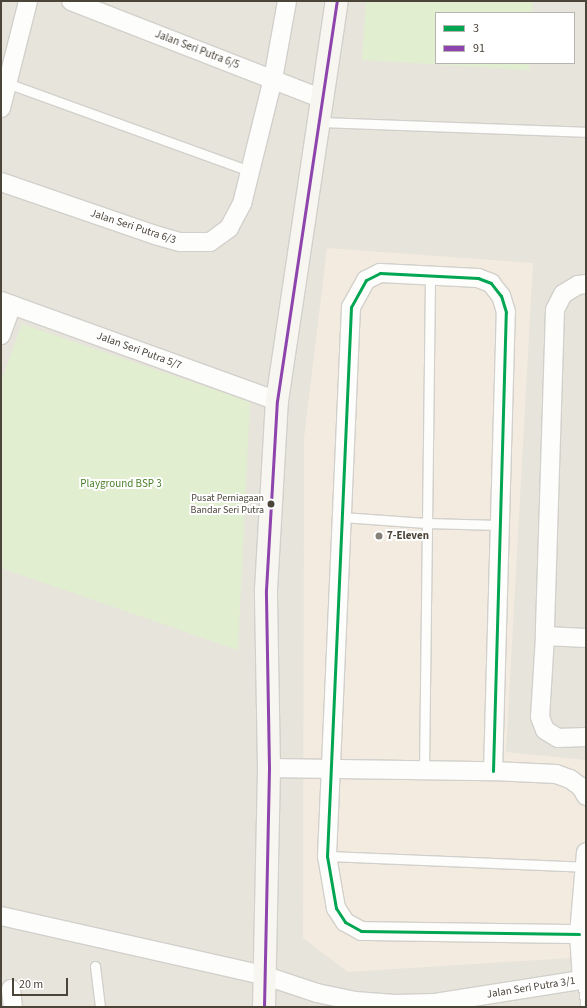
<!DOCTYPE html>
<style>
body{margin:0}
#map{position:relative;width:587px;height:1008px;overflow:hidden;background:#f4f2ee;font-family:"Source Sans 3",sans-serif}
div>[style]{position:absolute}
.residential>*{inset:0;background:#e7e4dc}
.commercial>*{inset:0;background:#f3ebdf}
.green>*{inset:0;background:#e1eecf}
.roads{filter:drop-shadow(1px 0 #d2d0cb) drop-shadow(-1px 0 #d2d0cb) drop-shadow(0 1px #d2d0cb) drop-shadow(0 -1px #d2d0cb)}
.lane>*{height:9px;margin:-4.5px;padding:0 4.5px;transform-origin:4.5px;border-radius:4.5px;background:#fdfdfc}
.street>*{height:18px;margin:-9px;padding:0 9px;transform-origin:9px;border-radius:9px;background:#fdfdfc}
.secondary>*{height:22px;margin:-11px;padding:0 11px;transform-origin:11px;border-radius:11px;background:#f7f6f1}
.bus-1>*{height:3px;margin:-1.5px;padding:0 1.5px;transform-origin:1.5px;border-radius:1.5px;background:#00a651}
.bus-2>*{height:3px;margin:-1.5px;padding:0 1.5px;transform-origin:1.5px;border-radius:1.5px;background:#8e44ad}
.dots>*{width:11px;height:11px;translate:-50% -50%;box-sizing:border-box;border:2px solid #fff;border-radius:50%}
span{translate:-50% -50%;white-space:nowrap;text-align:center;line-height:1.15;-webkit-text-stroke:4px #fff;paint-order:stroke}
.bus-label{font-size:10px;color:#4b4439}
.right{translate:-100% -50%;text-align:right}
.street-label{font-size:11px;color:#4b4439}
.park-label{font-size:11px;color:#4a7f2a}
.poi-label{font-size:11px;color:#4b4439;font-weight:700}
.left{translate:0 -50%;text-align:left}
.frame{position:absolute;inset:0;border:2px solid #4b4439;pointer-events:none}
.legend{position:absolute;left:435px;top:12px;width:140px;height:52px;box-sizing:border-box;background:#fff;border:1px solid #b7b4b0;margin:0;padding:5px 7px;list-style:none;font-size:12px;color:#4b4439}
.legend li{display:flex;align-items:center;gap:8px;height:20px}
.legend b{width:20px;border:1px solid #b7b4b0}
.scale{position:absolute;left:12px;top:978px;width:56px;height:18px;box-sizing:border-box;border:2px solid #4b4439;border-top:0;padding-left:5px;font-size:12px;line-height:14px;white-space:nowrap;color:#4b4439;-webkit-text-stroke:3px #fff;paint-order:stroke}
</style>
<div id="map">
<div class="residential">
<div style="clip-path:polygon(evenodd,1px 1px,586px 1px,586px 1007px,1px 1007px,1px 1px,436px 13px,574px 13px,574px 63px,436px 63px,436px 13px)"></div>
</div>
<div class="commercial">
<div style="clip-path:polygon(327px 248px,533px 263px,506px 752px,586px 760px,586px 957px,348px 972px,303px 938px,304px 438px)"></div>
</div>
<div class="green">
<div style="clip-path:polygon(366px 1px,533px 1px,532px 13px,436px 13px,436px 63px,529px 63px,529px 70px,362px 60px)"></div>
<div style="clip-path:polygon(22px 324px,250px 402px,238px 650px,1px 568px,1px 381px)"></div>
</div>
<div class="roads">
<div class="lane">
<div style="left:4px;top:82px;width:262px;rotate:19.9deg"></div>
<div style="left:318px;top:122px;width:268px;rotate:2.1deg"></div>
<div style="left:342px;top:517px;width:84px;rotate:4.1deg"></div>
<div style="left:426px;top:523px;width:73px;rotate:1.6deg"></div>
<div style="left:424px;top:770px;width:496px;rotate:-89.3deg"></div>
<div style="left:327px;top:856px;width:258px;rotate:2.4deg"></div>
<div style="left:95px;top:966px;width:41px;rotate:83deg"></div>
<div style="left:582px;top:980px;width:27px;rotate:82deg"></div>
</div>
<div class="street">
<div style="left:71px;top:1px;width:269px;rotate:21.3deg"></div>
<div style="left:1px;top:108px;width:110px;rotate:-75.8deg"></div>
<div style="left:1px;top:182px;width:163px;rotate:19deg"></div>
<div style="left:155px;top:235px;width:26px;rotate:16deg"></div>
<div style="left:180px;top:242px;width:30px"></div>
<div style="left:210px;top:242px;width:24px;rotate:-36deg"></div>
<div style="left:229px;top:228px;width:27px;rotate:-62deg"></div>
<div style="left:242px;top:204px;width:129px;rotate:-76.1deg"></div>
<div style="left:273px;top:79px;width:79px;rotate:-79.8deg"></div>
<div style="left:586px;top:284px;width:8px;rotate:173deg"></div>
<div style="left:578px;top:285px;width:17px;rotate:149deg"></div>
<div style="left:563px;top:294px;width:18px;rotate:117deg"></div>
<div style="left:555px;top:310px;width:326px;rotate:91.8deg"></div>
<div style="left:545px;top:636px;width:81px;rotate:93.5deg"></div>
<div style="left:540px;top:717px;width:14px;rotate:69deg"></div>
<div style="left:545px;top:730px;width:15px;rotate:32deg"></div>
<div style="left:558px;top:738px;width:28px;rotate:-2deg"></div>
<div style="left:1px;top:301px;width:294px;rotate:19.9deg"></div>
<div style="left:1px;top:335px;width:32px;rotate:-70deg"></div>
<div style="left:545px;top:636px;width:41px;rotate:2.8deg"></div>
<div style="left:269px;top:768px;width:224px;rotate:0.8deg"></div>
<div style="left:493px;top:771px;width:63px;rotate:2.7deg"></div>
<div style="left:556px;top:774px;width:15px;rotate:20deg"></div>
<div style="left:570px;top:779px;width:14px;rotate:36deg"></div>
<div style="left:581px;top:787px;width:10px;rotate:61deg"></div>
<div style="left:493px;top:771px;width:459px;rotate:-88.4deg"></div>
<div style="left:506px;top:312px;width:17px;rotate:-107deg"></div>
<div style="left:501px;top:296px;width:16px;rotate:-128deg"></div>
<div style="left:491px;top:283px;width:14px;rotate:-159deg"></div>
<div style="left:478px;top:278px;width:98px;rotate:-177.1deg"></div>
<div style="left:380px;top:273px;width:16px;rotate:153deg"></div>
<div style="left:366px;top:280px;width:31px;rotate:119deg"></div>
<div style="left:351px;top:307px;width:550px;rotate:92.5deg"></div>
<div style="left:327px;top:856px;width:53px;rotate:80.2deg"></div>
<div style="left:336px;top:908px;width:17px;rotate:57deg"></div>
<div style="left:345px;top:922px;width:18px;rotate:29deg"></div>
<div style="left:361px;top:931px;width:218px;rotate:0.8deg"></div>
<div style="left:1px;top:916px;width:269px;rotate:12.7deg"></div>
<div style="left:263px;top:975px;width:57px;rotate:18.4deg"></div>
<div style="left:317px;top:993px;width:39px;rotate:12deg"></div>
<div style="left:355px;top:1001px;width:40px;rotate:4.3deg"></div>
<div style="left:395px;top:1004px;width:40px;rotate:-1.4deg"></div>
<div style="left:435px;top:1003px;width:153px;rotate:-9deg"></div>
<div style="left:582px;top:980px;width:46px;rotate:-93.7deg"></div>
<div style="left:579px;top:934px;width:82px;rotate:-85.1deg"></div>
<div style="left:11px;top:989px;width:18px;rotate:84deg"></div>
</div>
<div class="secondary">
<div style="left:264px;top:1007px;width:239px;rotate:-88.8deg"></div>
<div style="left:269px;top:768px;width:178px;rotate:-91deg"></div>
<div style="left:266px;top:590px;width:189px;rotate:-86.7deg"></div>
<div style="left:277px;top:401px;width:404px;rotate:-81.5deg"></div>
</div>
</div>
<div class="bus-1">
<div style="left:493px;top:771px;width:459px;rotate:-88.4deg"></div>
<div style="left:506px;top:312px;width:17px;rotate:-107deg"></div>
<div style="left:501px;top:296px;width:16px;rotate:-128deg"></div>
<div style="left:491px;top:283px;width:14px;rotate:-159deg"></div>
<div style="left:478px;top:278px;width:98px;rotate:-177.1deg"></div>
<div style="left:380px;top:273px;width:16px;rotate:153deg"></div>
<div style="left:366px;top:280px;width:31px;rotate:119deg"></div>
<div style="left:351px;top:307px;width:550px;rotate:92.5deg"></div>
<div style="left:327px;top:856px;width:53px;rotate:80.2deg"></div>
<div style="left:336px;top:908px;width:17px;rotate:57deg"></div>
<div style="left:345px;top:922px;width:18px;rotate:29deg"></div>
<div style="left:361px;top:931px;width:218px;rotate:0.8deg"></div>
</div>
<div class="bus-2">
<div style="left:264px;top:1007px;width:239px;rotate:-88.8deg"></div>
<div style="left:269px;top:768px;width:178px;rotate:-91deg"></div>
<div style="left:266px;top:590px;width:189px;rotate:-86.7deg"></div>
<div style="left:277px;top:401px;width:404px;rotate:-81.5deg"></div>
</div>
<div class="dots">
<div style="left:271px;top:504px;background:#4b4439"></div>
<div style="left:379px;top:536px;background:#868178"></div>
</div>
<div class="bus-label">
<span class="right" style="left:264px;top:504px">Pusat Perniagaan<br>Bandar Seri Putra</span>
</div>
<div class="street-label">
<span style="left:197px;top:50px;rotate:21deg">Jalan Seri Putra 6/5</span>
<span style="left:133px;top:227px;rotate:18deg">Jalan Seri Putra 6/3</span>
<span style="left:139px;top:351px;rotate:20deg">Jalan Seri Putra 5/7</span>
<span style="left:531px;top:988px;rotate:-9deg">Jalan Seri Putra 3/1</span>
</div>
<div class="park-label">
<span style="left:121px;top:484px">Playground BSP 3</span>
</div>
<div class="poi-label">
<span class="left" style="left:387px;top:536px">7-Eleven</span>
</div>
<div class="frame"></div>
<ul class="legend">
<li><b style="height:5px;background:#00a651"></b>3</li>
<li><b style="height:5px;background:#8e44ad"></b>91</li>
</ul>
<div class="scale">20 m</div>
</div>
